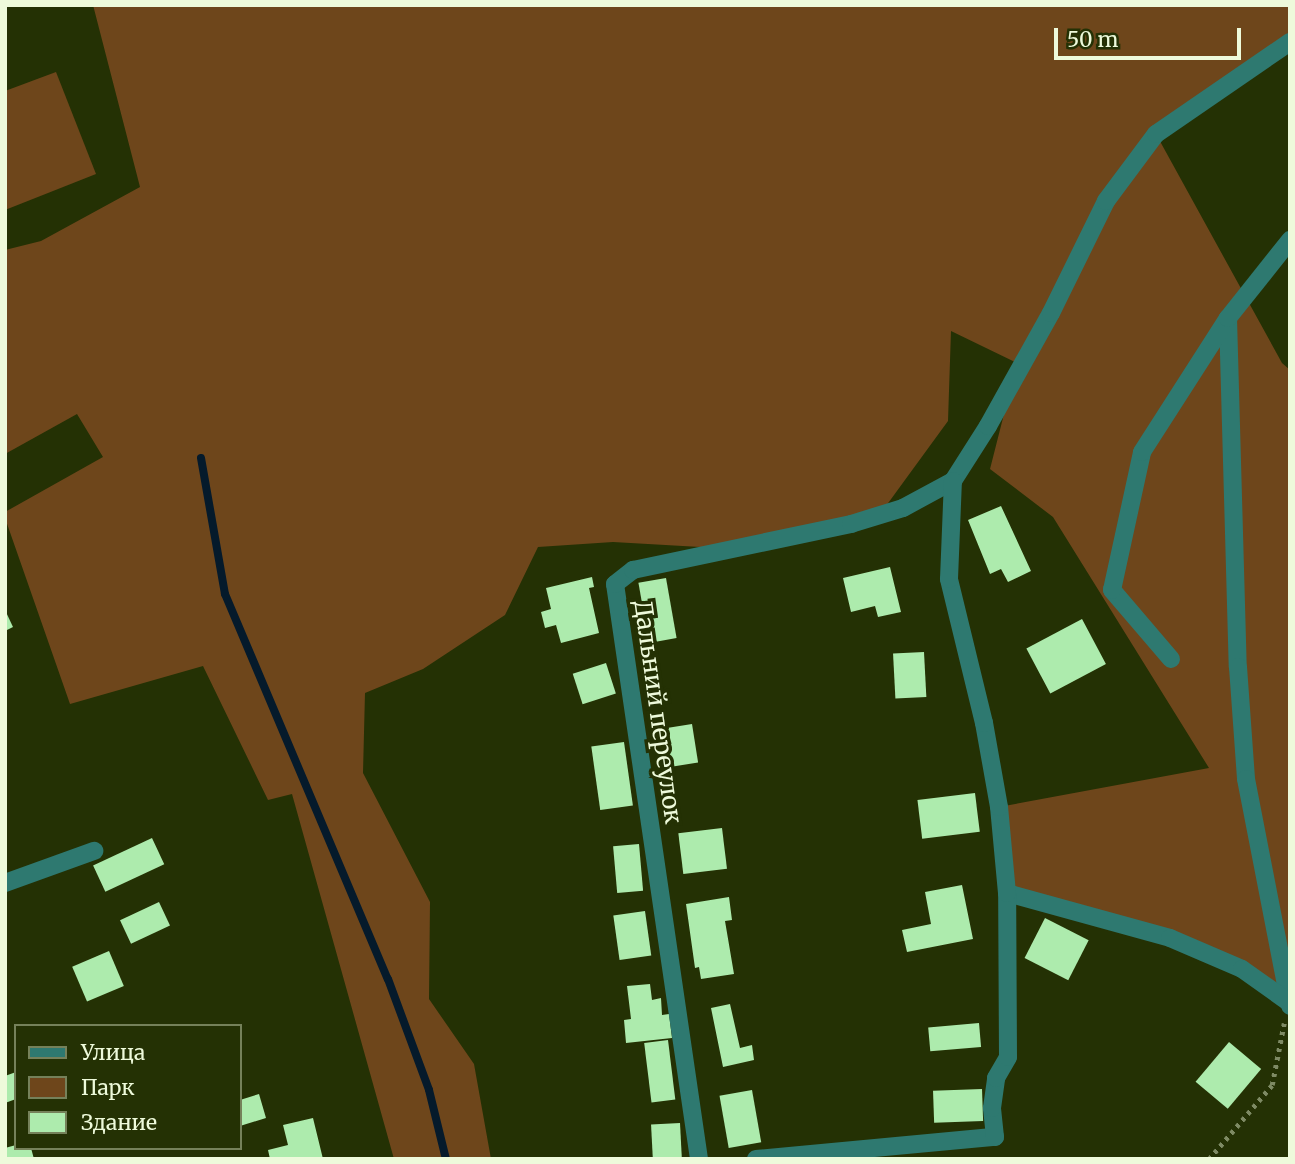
<!DOCTYPE html>
<meta charset="utf-8">
<style>
body{margin:0}
#map{position:relative;width:1295px;height:1164px;overflow:hidden;background:#243104;font-family:Merriweather,serif}
div>[style]{position:absolute}
.green>*{inset:0;background:#6e461b}
.stream>*{height:8px;margin:-4px;padding:0 4px;transform-origin:4px;border-radius:4px;background:#051a2b}
.building>*{inset:0;background:#adebad;transform-origin:0 0}
.path>*{height:4.5px;margin-top:-2.25px;transform-origin:0;background:repeating-linear-gradient(90deg,#7e8a64 0 3.5px,transparent 0 8.5px)}
.minor>*{height:18px;margin:-9px;padding:0 9px;transform-origin:9px;border-radius:9px;background:#2e7970}
span{translate:-50% -50%;white-space:nowrap;text-align:center;line-height:1.15;-webkit-text-stroke:7px #243104;paint-order:stroke}
.street-label{font-size:24px;color:#eefadb}
.frame{position:absolute;inset:0;border:7px solid #eefadb;pointer-events:none}
.legend{position:absolute;left:14px;top:1024px;width:228px;height:126px;box-sizing:border-box;background:#243104;border:2px solid #75815a;margin:0;padding:9px 12px;list-style:none;font-size:21px;color:#eefadb}
.legend li{display:flex;align-items:center;gap:14px;height:35px}
.legend b{width:35px;border:2px solid #75815a}
.scale{position:absolute;left:1054px;top:28px;width:187px;height:32px;box-sizing:border-box;border:4px solid #eefadb;border-top:0;padding-left:9px;font-size:21px;line-height:24px;white-space:nowrap;color:#eefadb;-webkit-text-stroke:5px #243104;paint-order:stroke}
</style>
<div id="map">
<div class="green">
<div style="clip-path:polygon(93px 5px,1290px 5px,1290px 42px,1156px 134px,1282px 363px,1290px 370px,1290px 1006px,1242px 969px,1007px 893px,999px 807px,1209px 768px,1053px 517px,990px 469px,1017px 363px,951px 331px,948px 421px,886px 506px,735px 549px,613px 542px,538px 547px,505px 615px,423px 669px,365px 693px,363px 773px,430px 902px,429px 999px,474px 1064px,491px 1159px,394px 1159px,292px 794px,268px 800px,203px 666px,70px 704px,5px 518px,5px 512px,103px 457px,77px 414px,5px 454px,5px 250px,41px 241px,140px 187px)"></div>
<div style="clip-path:polygon(56px 72px,96px 174px,5px 210px,5px 91px)"></div>
</div>
<div class="stream">
<div style="left:201px;top:458px;width:138px;rotate:80deg"></div>
<div style="left:225px;top:594px;width:418px;rotate:67.1deg"></div>
<div style="left:388px;top:979px;width:118px;rotate:69.7deg"></div>
<div style="left:429px;top:1090px;width:71px;rotate:76.2deg"></div>
</div>
<div class="building">
<div style="clip-path:polygon(1001px 506px,1031px 571px,1008px 582px,1001px 569px,990px 574px,968px 520px)"></div>
<div style="clip-path:polygon(890px 567px,901px 612px,878px 617px,875px 606px,851px 612px,843px 578px)"></div>
<div style="clip-path:polygon(592px 577px,594px 587px,589px 588px,599px 633px,561px 643px,556px 625px,545px 628px,541px 612px,551px 609px,546px 588px)"></div>
<div style="left:666px;top:578px;width:61px;height:28px;rotate:80deg"></div>
<div style="clip-path:polygon(5px 610px,13px 627px,5px 631px)"></div>
<div style="left:1082px;top:619px;width:51px;height:63px;rotate:62deg"></div>
<div style="left:924px;top:652px;width:45px;height:31px;rotate:87deg"></div>
<div style="left:606px;top:663px;width:32px;height:35px;rotate:72deg"></div>
<div style="left:692px;top:724px;width:39px;height:27px;rotate:81deg"></div>
<div style="left:624px;top:742px;width:64px;height:33px;rotate:82deg"></div>
<div style="left:975px;top:793px;width:39px;height:58px;rotate:83deg"></div>
<div style="left:722px;top:828px;width:41px;height:44px;rotate:83deg"></div>
<div style="left:152px;top:838px;width:29px;height:65px;rotate:65deg"></div>
<div style="left:639px;top:844px;width:47px;height:26px;rotate:85deg"></div>
<div style="clip-path:polygon(962px 885px,973px 939px,907px 952px,902px 930px,931px 924px,925px 892px)"></div>
<div style="clip-path:polygon(729px 897px,732px 920px,725px 921px,734px 974px,701px 979px,699px 967px,695px 968px,686px 904px)"></div>
<div style="left:159px;top:902px;width:26px;height:43px;rotate:65deg"></div>
<div style="left:645px;top:911px;width:45px;height:32px;rotate:82deg"></div>
<div style="left:1045px;top:918px;width:49px;height:45px;rotate:27deg"></div>
<div style="left:109px;top:951px;width:38px;height:40px;rotate:67deg"></div>
<div style="clip-path:polygon(650px 984px,652px 1000px,661px 998px,662px 1015px,669px 1014px,672px 1038px,626px 1043px,624px 1020px,631px 1019px,627px 986px)"></div>
<div style="clip-path:polygon(730px 1004px,740px 1048px,752px 1045px,754px 1060px,723px 1067px,711px 1008px)"></div>
<div style="left:979px;top:1023px;width:24px;height:51px;rotate:85deg"></div>
<div style="left:668px;top:1040px;width:60px;height:24px;rotate:83deg"></div>
<div style="left:1229px;top:1042px;width:42px;height:52px;rotate:40deg"></div>
<div style="clip-path:polygon(16px 1072px,16px 1099px,5px 1103px,5px 1076px)"></div>
<div style="left:982px;top:1089px;width:32px;height:49px;rotate:88deg"></div>
<div style="left:752px;top:1090px;width:53px;height:33px;rotate:80deg"></div>
<div style="clip-path:polygon(259px 1094px,266px 1118px,240px 1126px,240px 1100px)"></div>
<div style="clip-path:polygon(313px 1118px,323px 1159px,270px 1159px,268px 1150px,288px 1145px,283px 1125px)"></div>
<div style="left:680px;top:1123px;width:36px;height:29px;rotate:87deg"></div>
<div style="clip-path:polygon(16px 1145px,16px 1148px,31px 1148px,34px 1159px,5px 1159px,5px 1148px)"></div>
</div>
<div class="path">
<div style="left:1209px;top:1159px;width:97px;rotate:-49.6deg"></div>
<div style="left:1272px;top:1085px;width:63px;rotate:-79deg"></div>
</div>
<div class="minor">
<div style="left:1228px;top:318px;width:349px;rotate:88.4deg"></div>
<div style="left:1238px;top:667px;width:112px;rotate:85.9deg"></div>
<div style="left:1246px;top:779px;width:231px;rotate:79deg"></div>
<div style="left:1171px;top:659px;width:91px;rotate:-130.5deg"></div>
<div style="left:1112px;top:590px;width:141px;rotate:-77.7deg"></div>
<div style="left:1142px;top:452px;width:159px;rotate:-57.3deg"></div>
<div style="left:1228px;top:318px;width:100px;rotate:-51.5deg"></div>
<div style="left:5px;top:883px;width:95px;rotate:-19.8deg"></div>
<div style="left:1007px;top:893px;width:169px;rotate:15.4deg"></div>
<div style="left:1170px;top:938px;width:78px;rotate:23.3deg"></div>
<div style="left:1242px;top:969px;width:55px;rotate:35.4deg"></div>
<div style="left:699px;top:1159px;width:581px;rotate:-98.31deg"></div>
<div style="left:615px;top:584px;width:23px;rotate:-38deg"></div>
<div style="left:633px;top:570px;width:223px;rotate:-11.9deg"></div>
<div style="left:851px;top:524px;width:54px;rotate:-17.1deg"></div>
<div style="left:903px;top:508px;width:57px;rotate:-28.4deg"></div>
<div style="left:953px;top:481px;width:65px;rotate:-57.5deg"></div>
<div style="left:988px;top:426px;width:129px;rotate:-60.9deg"></div>
<div style="left:1051px;top:313px;width:125px;rotate:-63.8deg"></div>
<div style="left:1106px;top:201px;width:84px;rotate:-53.3deg"></div>
<div style="left:1156px;top:134px;width:163px;rotate:-34.5deg"></div>
<div style="left:756px;top:1159px;width:240px;rotate:-5.3deg"></div>
<div style="left:995px;top:1137px;width:29px;rotate:-96deg"></div>
<div style="left:992px;top:1108px;width:30px;rotate:-82deg"></div>
<div style="left:996px;top:1078px;width:24px;rotate:-60deg"></div>
<div style="left:1008px;top:1057px;width:164px;rotate:-90.3deg"></div>
<div style="left:1007px;top:893px;width:86px;rotate:-95.3deg"></div>
<div style="left:999px;top:807px;width:85px;rotate:-100.1deg"></div>
<div style="left:984px;top:723px;width:148px;rotate:-103.7deg"></div>
<div style="left:949px;top:579px;width:98px;rotate:-87.7deg"></div>
</div>
<div class="street-label">
<span style="left:658px;top:712px;rotate:82deg">Дальний переулок</span>
</div>
<div class="frame"></div>
<ul class="legend">
<li><b style="height:9px;background:#2e7970"></b>Улица</li>
<li><b style="height:19px;background:#6e461b"></b>Парк</li>
<li><b style="height:19px;background:#adebad"></b>Здание</li>
</ul>
<div class="scale">50 m</div>
</div>
